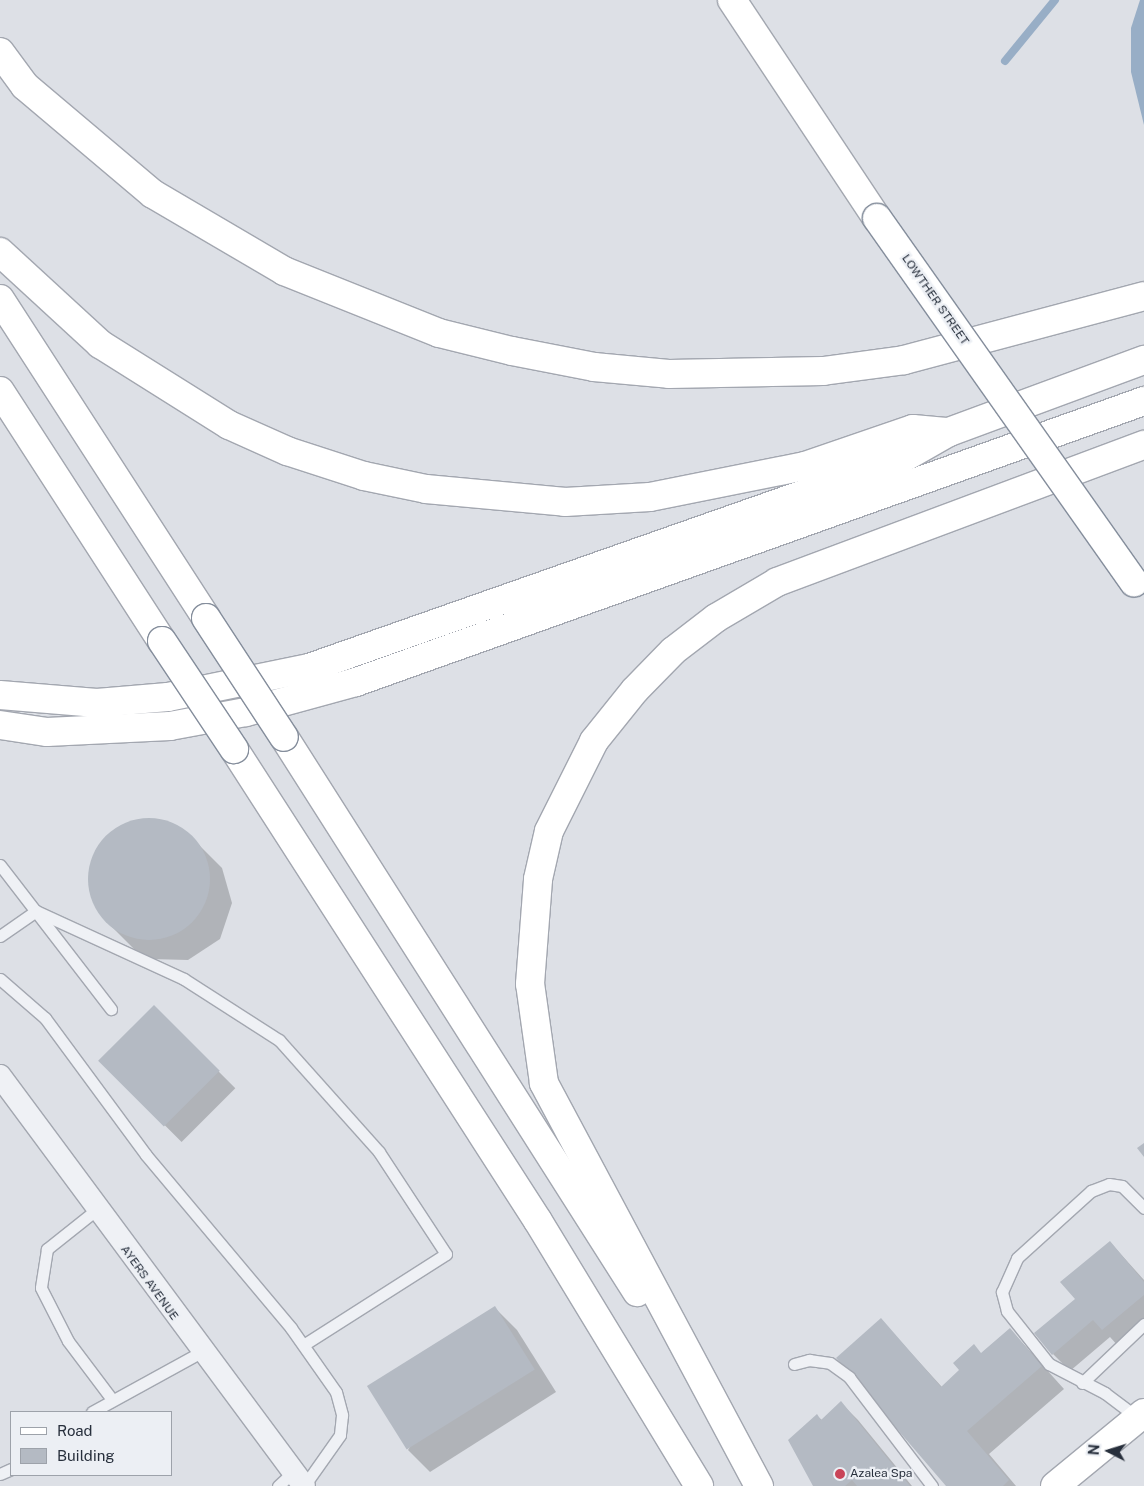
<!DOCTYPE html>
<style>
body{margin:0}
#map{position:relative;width:1144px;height:1486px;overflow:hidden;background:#dde0e6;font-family:"Public Sans",sans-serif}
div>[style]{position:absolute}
.water>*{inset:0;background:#98aec6}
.shadow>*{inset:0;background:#0003;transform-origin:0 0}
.stream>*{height:8px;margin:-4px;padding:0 4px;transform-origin:4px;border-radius:4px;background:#98aec6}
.building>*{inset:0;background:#b4bac3;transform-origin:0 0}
.round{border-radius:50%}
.roads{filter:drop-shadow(1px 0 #a3a7b0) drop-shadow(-1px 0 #a3a7b0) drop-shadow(0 1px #a3a7b0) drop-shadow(0 -1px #a3a7b0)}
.lane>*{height:11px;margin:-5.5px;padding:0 5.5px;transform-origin:5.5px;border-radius:5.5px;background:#eff1f5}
.street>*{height:22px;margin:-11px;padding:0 11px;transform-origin:11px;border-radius:11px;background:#eff1f5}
.secondary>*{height:28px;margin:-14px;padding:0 14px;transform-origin:14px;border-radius:14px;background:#fff}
.highway>*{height:28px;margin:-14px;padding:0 14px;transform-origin:14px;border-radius:14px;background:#fff}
.bridges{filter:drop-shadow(1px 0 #858e9c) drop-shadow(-1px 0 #858e9c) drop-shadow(0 1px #858e9c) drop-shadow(0 -1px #858e9c)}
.secondary-bridge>*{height:28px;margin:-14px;padding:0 14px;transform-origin:14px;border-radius:14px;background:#fff}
.highway-bridge>*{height:28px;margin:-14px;padding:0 14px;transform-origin:14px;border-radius:14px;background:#fff}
.dots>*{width:14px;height:14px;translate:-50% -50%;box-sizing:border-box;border:2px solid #eceff4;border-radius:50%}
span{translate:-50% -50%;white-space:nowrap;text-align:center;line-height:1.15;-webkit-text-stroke:4.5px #eceff4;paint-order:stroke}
.street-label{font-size:12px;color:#272f3c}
.poi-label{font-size:12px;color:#272f3c}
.left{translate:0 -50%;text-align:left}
.legend{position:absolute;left:10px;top:1411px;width:162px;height:65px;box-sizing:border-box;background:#eceff4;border:1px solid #9da2aa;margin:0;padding:6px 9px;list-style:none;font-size:15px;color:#272f3c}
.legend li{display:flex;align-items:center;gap:10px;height:25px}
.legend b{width:25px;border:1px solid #9da2aa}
.north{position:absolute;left:1084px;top:1426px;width:50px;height:50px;-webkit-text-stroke:4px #eceff4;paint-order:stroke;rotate:275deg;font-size:14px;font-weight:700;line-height:20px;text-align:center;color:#272f3c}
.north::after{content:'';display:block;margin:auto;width:18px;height:22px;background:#272f3c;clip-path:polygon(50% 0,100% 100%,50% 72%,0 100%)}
</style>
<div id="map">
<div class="water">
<div style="clip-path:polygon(1140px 0,1144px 0,1144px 125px,1131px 72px,1131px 28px)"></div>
</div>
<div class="shadow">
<div style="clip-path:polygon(133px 821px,170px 823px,186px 832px,222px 868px,232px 903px,220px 939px,188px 960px,150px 959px,134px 949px,111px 926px,91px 894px,89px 875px,102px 841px)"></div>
<div style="left:154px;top:1007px;width:115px;height:76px;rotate:45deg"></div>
<div style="clip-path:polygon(1110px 1242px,1144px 1280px,1144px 1326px,1119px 1347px,1110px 1337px,1070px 1371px,1053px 1354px,1076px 1299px)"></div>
<div style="clip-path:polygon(495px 1308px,517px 1330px,556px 1392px,430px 1472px,408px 1450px)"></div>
<div style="clip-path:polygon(881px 1320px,942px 1387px,1010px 1329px,1064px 1389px,989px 1454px,1016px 1486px,948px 1486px)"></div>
<div style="clip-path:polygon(841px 1403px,858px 1420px,912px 1486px,814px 1486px,817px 1416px,822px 1420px)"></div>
</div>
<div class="stream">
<div style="left:1005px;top:61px;width:79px;rotate:-50.7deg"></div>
</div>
<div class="building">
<div class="round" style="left:88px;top:818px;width:122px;height:122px"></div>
<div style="left:154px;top:1005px;width:93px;height:79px;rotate:45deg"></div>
<div style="clip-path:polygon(1144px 1143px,1144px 1157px,1137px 1148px)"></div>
<div style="clip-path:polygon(1110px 1241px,1144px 1282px,1144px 1295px,1102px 1330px,1093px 1320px,1052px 1355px,1034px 1333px,1075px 1299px,1060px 1282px)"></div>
<div style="left:495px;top:1306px;width:75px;height:151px;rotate:58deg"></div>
<div style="clip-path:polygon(881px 1318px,941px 1387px,959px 1370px,953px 1363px,974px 1344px,981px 1353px,1010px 1328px,1042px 1366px,967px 1431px,1009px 1480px,1003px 1486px,946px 1486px,836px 1358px)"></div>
<div style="clip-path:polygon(841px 1401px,910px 1486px,857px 1486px,852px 1480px,845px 1486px,813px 1486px,788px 1440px,817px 1414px,821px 1420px)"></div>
</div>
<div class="roads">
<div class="lane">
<div style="left:0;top:865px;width:182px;rotate:52.4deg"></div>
<div style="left:0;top:936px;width:44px;rotate:-34.8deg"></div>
<div style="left:36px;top:911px;width:163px;rotate:24.7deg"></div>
<div style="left:184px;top:979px;width:113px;rotate:32.7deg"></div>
<div style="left:279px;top:1040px;width:150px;rotate:48.2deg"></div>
<div style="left:379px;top:1152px;width:122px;rotate:56.7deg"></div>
<div style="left:446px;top:1254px;width:169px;rotate:147.5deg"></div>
<div style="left:0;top:979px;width:60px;rotate:40.9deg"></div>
<div style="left:45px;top:1018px;width:170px;rotate:53.6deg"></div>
<div style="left:146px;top:1155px;width:226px;rotate:50deg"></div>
<div style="left:291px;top:1328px;width:78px;rotate:54.9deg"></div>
<div style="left:336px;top:1392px;width:24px;rotate:75deg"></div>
<div style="left:342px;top:1415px;width:20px;rotate:96deg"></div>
<div style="left:340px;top:1435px;width:62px;rotate:125.2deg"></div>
<div style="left:96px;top:1210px;width:63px;rotate:141.5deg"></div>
<div style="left:47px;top:1249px;width:39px;rotate:99deg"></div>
<div style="left:41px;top:1288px;width:59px;rotate:63deg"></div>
<div style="left:68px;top:1341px;width:71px;rotate:53deg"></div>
<div style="left:794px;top:1364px;width:16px;rotate:-15deg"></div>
<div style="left:809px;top:1360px;width:21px;rotate:8deg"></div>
<div style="left:830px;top:1363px;width:24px;rotate:36deg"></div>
<div style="left:849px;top:1377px;width:137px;rotate:52.7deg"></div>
<div style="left:1082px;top:1383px;width:86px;rotate:-43.6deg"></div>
<div style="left:92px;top:1412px;width:124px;rotate:-28.8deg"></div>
<div style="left:1138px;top:1418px;width:41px;rotate:-142.9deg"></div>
<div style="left:1105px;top:1393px;width:63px;rotate:-152.6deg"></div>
<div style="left:1049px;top:1364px;width:68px;rotate:-128.4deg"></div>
<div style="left:1007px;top:1311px;width:20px;rotate:-105deg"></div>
<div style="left:1002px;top:1292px;width:37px;rotate:-66deg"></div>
<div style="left:1017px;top:1258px;width:100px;rotate:-42.2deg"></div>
<div style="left:1091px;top:1191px;width:19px;rotate:-21deg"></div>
<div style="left:1109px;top:1184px;width:13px;rotate:9deg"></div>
<div style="left:1122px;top:1186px;width:31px;rotate:45deg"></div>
<div style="left:0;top:1474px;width:12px;rotate:-24deg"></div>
<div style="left:278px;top:1486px;width:21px;rotate:-43deg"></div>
</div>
<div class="street">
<div style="left:0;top:1076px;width:510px;rotate:53.44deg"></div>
</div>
<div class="secondary">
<div style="left:732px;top:0;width:262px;rotate:56.4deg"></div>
<div style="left:1055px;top:1486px;width:115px;rotate:-39.4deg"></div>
</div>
<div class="highway">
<div style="left:0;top:52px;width:42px;rotate:53.7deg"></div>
<div style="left:25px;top:86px;width:167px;rotate:40.2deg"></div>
<div style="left:153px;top:194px;width:152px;rotate:30.4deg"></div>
<div style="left:284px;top:271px;width:167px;rotate:21.8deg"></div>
<div style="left:439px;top:333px;width:75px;rotate:13.9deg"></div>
<div style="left:512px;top:351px;width:84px;rotate:11deg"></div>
<div style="left:594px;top:367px;width:75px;rotate:5.3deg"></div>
<div style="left:669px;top:374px;width:154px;rotate:-1.1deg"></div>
<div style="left:823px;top:371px;width:82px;rotate:-7.7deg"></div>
<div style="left:904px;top:360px;width:248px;rotate:-14.9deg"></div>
<div style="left:0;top:252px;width:136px;rotate:42.6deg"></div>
<div style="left:100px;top:344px;width:152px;rotate:32.1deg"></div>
<div style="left:229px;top:425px;width:64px;rotate:24.1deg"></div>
<div style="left:287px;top:451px;width:81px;rotate:18deg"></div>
<div style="left:364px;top:476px;width:63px;rotate:11.8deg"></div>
<div style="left:426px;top:489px;width:140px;rotate:5.3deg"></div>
<div style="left:565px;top:502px;width:85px;rotate:-3.4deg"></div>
<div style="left:650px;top:497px;width:158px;rotate:-11.3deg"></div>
<div style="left:805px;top:466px;width:114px;rotate:-18.9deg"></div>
<div style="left:913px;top:429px;width:36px;rotate:5deg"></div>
<div style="left:0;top:299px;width:380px;rotate:57.1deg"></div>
<div style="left:0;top:391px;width:298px;rotate:57.1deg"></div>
<div style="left:0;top:695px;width:97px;rotate:4.7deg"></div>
<div style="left:97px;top:703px;width:71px;rotate:-4.8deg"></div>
<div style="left:168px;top:697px;width:144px;rotate:-11.6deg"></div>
<div style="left:309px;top:668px;width:624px;rotate:-19.36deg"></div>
<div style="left:898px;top:461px;width:59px;rotate:-29.6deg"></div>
<div style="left:949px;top:432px;width:208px;rotate:-20.3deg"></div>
<div style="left:0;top:725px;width:48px;rotate:8.5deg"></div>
<div style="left:47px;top:732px;width:123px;rotate:-2.8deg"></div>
<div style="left:170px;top:726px;width:77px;rotate:-10.4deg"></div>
<div style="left:246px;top:712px;width:114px;rotate:-15.3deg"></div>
<div style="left:356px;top:682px;width:837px;rotate:-19.63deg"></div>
<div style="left:284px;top:737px;width:658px;rotate:57.54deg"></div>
<div style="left:234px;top:749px;width:561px;rotate:57.22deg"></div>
<div style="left:538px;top:1221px;width:310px;rotate:58.7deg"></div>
<div style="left:759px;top:1486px;width:457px;rotate:-118.1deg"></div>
<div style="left:544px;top:1083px;width:100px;rotate:-98deg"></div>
<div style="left:530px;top:984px;width:105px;rotate:-85.6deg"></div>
<div style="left:538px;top:879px;width:49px;rotate:-77.1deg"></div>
<div style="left:549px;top:831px;width:101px;rotate:-63.4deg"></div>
<div style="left:594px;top:741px;width:65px;rotate:-51.2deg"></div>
<div style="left:635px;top:690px;width:54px;rotate:-45.7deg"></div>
<div style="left:673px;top:651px;width:54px;rotate:-37.5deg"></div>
<div style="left:716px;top:618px;width:71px;rotate:-30.5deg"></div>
<div style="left:777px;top:582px;width:392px;rotate:-20.5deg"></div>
</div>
</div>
<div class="bridges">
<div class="secondary-bridge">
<div style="left:877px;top:218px;width:446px;rotate:54.8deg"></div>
</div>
<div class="highway-bridge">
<div style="left:206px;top:618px;width:142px;rotate:56.8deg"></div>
<div style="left:162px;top:641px;width:130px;rotate:56.3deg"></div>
</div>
</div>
<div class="dots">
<div style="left:840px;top:1474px;background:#c94458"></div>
</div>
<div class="street-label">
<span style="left:935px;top:300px;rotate:55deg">LOWTHER STREET</span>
<span style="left:149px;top:1283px;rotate:54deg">AYERS AVENUE</span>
</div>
<div class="poi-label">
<span class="left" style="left:850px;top:1474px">Azalea Spa</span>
</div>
<ul class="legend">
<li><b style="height:6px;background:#fff"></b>Road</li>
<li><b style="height:14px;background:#b4bac3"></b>Building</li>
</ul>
<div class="north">N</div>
</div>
